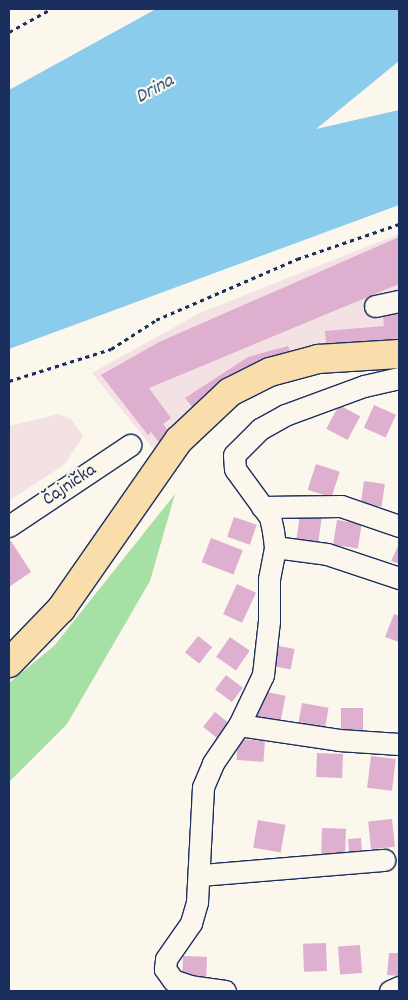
<!DOCTYPE html>
<meta charset="utf-8">
<style>
body{margin:0}
#map{position:relative;width:408px;height:1000px;overflow:hidden;background:#fbf7ec;font-family:Dekko,sans-serif}
div>[style]{position:absolute}
.built>*{inset:0;background:#f3e1e4}
.green>*{inset:0;background:#a7e0a5}
.water>*{inset:0;background:#8bcbec}
.building>*{inset:0;background:#dfafd0;transform-origin:0 0}
.path>*{height:2.5px;margin-top:-1.25px;transform-origin:0;background:repeating-linear-gradient(90deg,#1b2f5e 0 4px,transparent 0 8px)}
.roads{filter:drop-shadow(1px 0 #1b2f5e) drop-shadow(-1px 0 #1b2f5e) drop-shadow(0 1px #1b2f5e) drop-shadow(0 -1px #1b2f5e)}
.minor>*{height:21px;margin:-10.5px;padding:0 10.5px;transform-origin:10.5px;border-radius:10.5px;background:#fbf7ec}
.major>*{height:28px;margin:-14px;padding:0 14px;transform-origin:14px;border-radius:14px;background:#f9deab}
span{translate:-50% -50%;white-space:nowrap;text-align:center;line-height:1.15;-webkit-text-stroke:4.5px #fbf7ec;paint-order:stroke}
.street-label{font-size:19px;color:#1b2f5e}
.water-label{font-size:20px;color:#375682;font-style:italic}
.frame{position:absolute;inset:0;border:10px solid #1b2f5e;pointer-events:none}
</style>
<div id="map">
<div class="built">
<div style="clip-path:polygon(399px 234px,399px 349px,260px 370px,161px 458px,92px 373px,200px 313px)"></div>
<div style="clip-path:polygon(59px 414px,71px 419px,83px 436px,65px 464px,9px 501px,9px 426px)"></div>
</div>
<div class="green">
<div style="clip-path:polygon(175px 494px,150px 581px,67px 724px,9px 782px,9px 683px,54px 646px)"></div>
</div>
<div class="water">
<div style="clip-path:polygon(156px 9px,399px 9px,399px 61px,316px 129px,399px 110px,399px 205px,9px 349px,9px 90px)"></div>
</div>
<div class="building">
<div style="clip-path:polygon(399px 237px,399px 284px,149px 388px,171px 418px,163px 424px,172px 436px,161px 445px,151px 432px,148px 435px,101px 375px,159px 342px)"></div>
<div style="clip-path:polygon(399px 307px,399px 348px,327px 355px,325px 331px,384px 326px,382px 309px)"></div>
<div style="clip-path:polygon(288px 346px,294px 362px,198px 414px,185px 398px,248px 357px)"></div>
<div style="left:339px;top:405px;width:24px;height:27px;rotate:28deg"></div>
<div style="left:374px;top:405px;width:24px;height:25px;rotate:24deg"></div>
<div style="left:316px;top:464px;width:25px;height:27px;rotate:18deg"></div>
<div style="left:364px;top:481px;width:21px;height:23px;rotate:8deg"></div>
<div style="left:300px;top:514px;width:22px;height:25px;rotate:8deg"></div>
<div style="left:234px;top:517px;width:24px;height:21px;rotate:19deg"></div>
<div style="left:337px;top:520px;width:25px;height:25px;rotate:9deg"></div>
<div style="left:211px;top:538px;width:34px;height:26px;rotate:21deg"></div>
<div style="clip-path:polygon(11px 541px,31px 572px,9px 587px,9px 542px)"></div>
<div style="clip-path:polygon(399px 544px,399px 564px,391px 561px)"></div>
<div style="left:237px;top:584px;width:21px;height:33px;rotate:25deg"></div>
<div style="clip-path:polygon(394px 614px,399px 616px,399px 642px,385px 637px)"></div>
<div style="left:198px;top:636px;width:18px;height:21px;rotate:38deg"></div>
<div style="left:230px;top:637px;width:24px;height:24px;rotate:35deg"></div>
<div style="left:274px;top:645px;width:21px;height:21px;rotate:11deg"></div>
<div style="left:226px;top:675px;width:21px;height:18px;rotate:37deg"></div>
<div style="left:261px;top:691px;width:25px;height:27px;rotate:11deg"></div>
<div style="left:302px;top:703px;width:27px;height:23px;rotate:10deg"></div>
<div style="left:341px;top:708px;width:22px;height:26px"></div>
<div style="left:215px;top:712px;width:22px;height:19px;rotate:39deg"></div>
<div style="left:238px;top:739px;width:27px;height:21px;rotate:4deg"></div>
<div style="left:317px;top:753px;width:26px;height:24px;rotate:2deg"></div>
<div style="left:371px;top:756px;width:25px;height:32px;rotate:7deg"></div>
<div style="left:392px;top:819px;width:28px;height:24px;rotate:84deg"></div>
<div style="left:258px;top:820px;width:28px;height:28px;rotate:10deg"></div>
<div style="left:322px;top:828px;width:24px;height:28px;rotate:2deg"></div>
<div style="left:361px;top:838px;width:15px;height:13px;rotate:86deg"></div>
<div style="left:326px;top:943px;width:28px;height:23px;rotate:88deg"></div>
<div style="left:360px;top:945px;width:28px;height:22px;rotate:86deg"></div>
<div style="clip-path:polygon(389px 953px,399px 953px,399px 976px,387px 975px)"></div>
<div style="left:183px;top:956px;width:24px;height:23px;rotate:2deg"></div>
</div>
<div class="path">
<div style="left:9px;top:32px;width:48px;rotate:-28.7deg"></div>
<div style="left:9px;top:381px;width:107px;rotate:-17.4deg"></div>
<div style="left:111px;top:349px;width:54px;rotate:-32.8deg"></div>
<div style="left:156px;top:320px;width:154px;rotate:-23.4deg"></div>
<div style="left:297px;top:259px;width:108px;rotate:-18.9deg"></div>
</div>
<div class="roads">
<div class="minor">
<div style="left:375px;top:306px;width:25px;rotate:-12deg"></div>
<div style="left:262px;top:507px;width:79px;rotate:-0.7deg"></div>
<div style="left:341px;top:506px;width:61px;rotate:19deg"></div>
<div style="left:9px;top:526px;width:146px;rotate:-33.8deg"></div>
<div style="left:275px;top:547px;width:52px;rotate:7.7deg"></div>
<div style="left:327px;top:554px;width:76px;rotate:18.4deg"></div>
<div style="left:239px;top:725px;width:101px;rotate:8.5deg"></div>
<div style="left:339px;top:740px;width:60px;rotate:3.8deg"></div>
<div style="left:201px;top:875px;width:184px;rotate:-4.7deg"></div>
<div style="left:225px;top:991px;width:35px;rotate:-172deg"></div>
<div style="left:190px;top:986px;width:18px;rotate:-161deg"></div>
<div style="left:173px;top:980px;width:14px;rotate:-126deg"></div>
<div style="left:165px;top:969px;width:10px;rotate:-84deg"></div>
<div style="left:166px;top:959px;width:44px;rotate:-55.2deg"></div>
<div style="left:191px;top:923px;width:22px;rotate:-74deg"></div>
<div style="left:197px;top:902px;width:115px;rotate:-87deg"></div>
<div style="left:203px;top:787px;width:26px;rotate:-67deg"></div>
<div style="left:213px;top:763px;width:46px;rotate:-55.6deg"></div>
<div style="left:239px;top:725px;width:55px;rotate:-64.4deg"></div>
<div style="left:263px;top:675px;width:54px;rotate:-83.7deg"></div>
<div style="left:269px;top:621px;width:42px;rotate:-90deg"></div>
<div style="left:269px;top:579px;width:33px;rotate:-79deg"></div>
<div style="left:275px;top:547px;width:16px;rotate:-97deg"></div>
<div style="left:273px;top:531px;width:14px;rotate:-102deg"></div>
<div style="left:270px;top:517px;width:59px;rotate:-126.1deg"></div>
<div style="left:235px;top:469px;width:14px;rotate:-94deg"></div>
<div style="left:234px;top:455px;width:37px;rotate:-45deg"></div>
<div style="left:260px;top:429px;width:29px;rotate:-29deg"></div>
<div style="left:285px;top:415px;width:84px;rotate:-20.2deg"></div>
<div style="left:364px;top:386px;width:36px;rotate:-13deg"></div>
<div style="left:390px;top:991px;width:10px;rotate:-24deg"></div>
</div>
<div class="major">
<div style="left:9px;top:663px;width:75px;rotate:-46.1deg"></div>
<div style="left:61px;top:609px;width:206px;rotate:-55.1deg"></div>
<div style="left:179px;top:440px;width:70px;rotate:-43.3deg"></div>
<div style="left:230px;top:392px;width:45px;rotate:-26.6deg"></div>
<div style="left:270px;top:372px;width:50px;rotate:-15.2deg"></div>
<div style="left:318px;top:359px;width:81px;rotate:-3.5deg"></div>
</div>
</div>
<div class="street-label">
<span style="left:70px;top:486px;rotate:-34deg">Čajnička</span>
</div>
<div class="water-label">
<span style="left:155px;top:90px;rotate:-29deg">Drina</span>
</div>
<div class="frame"></div>
</div>
